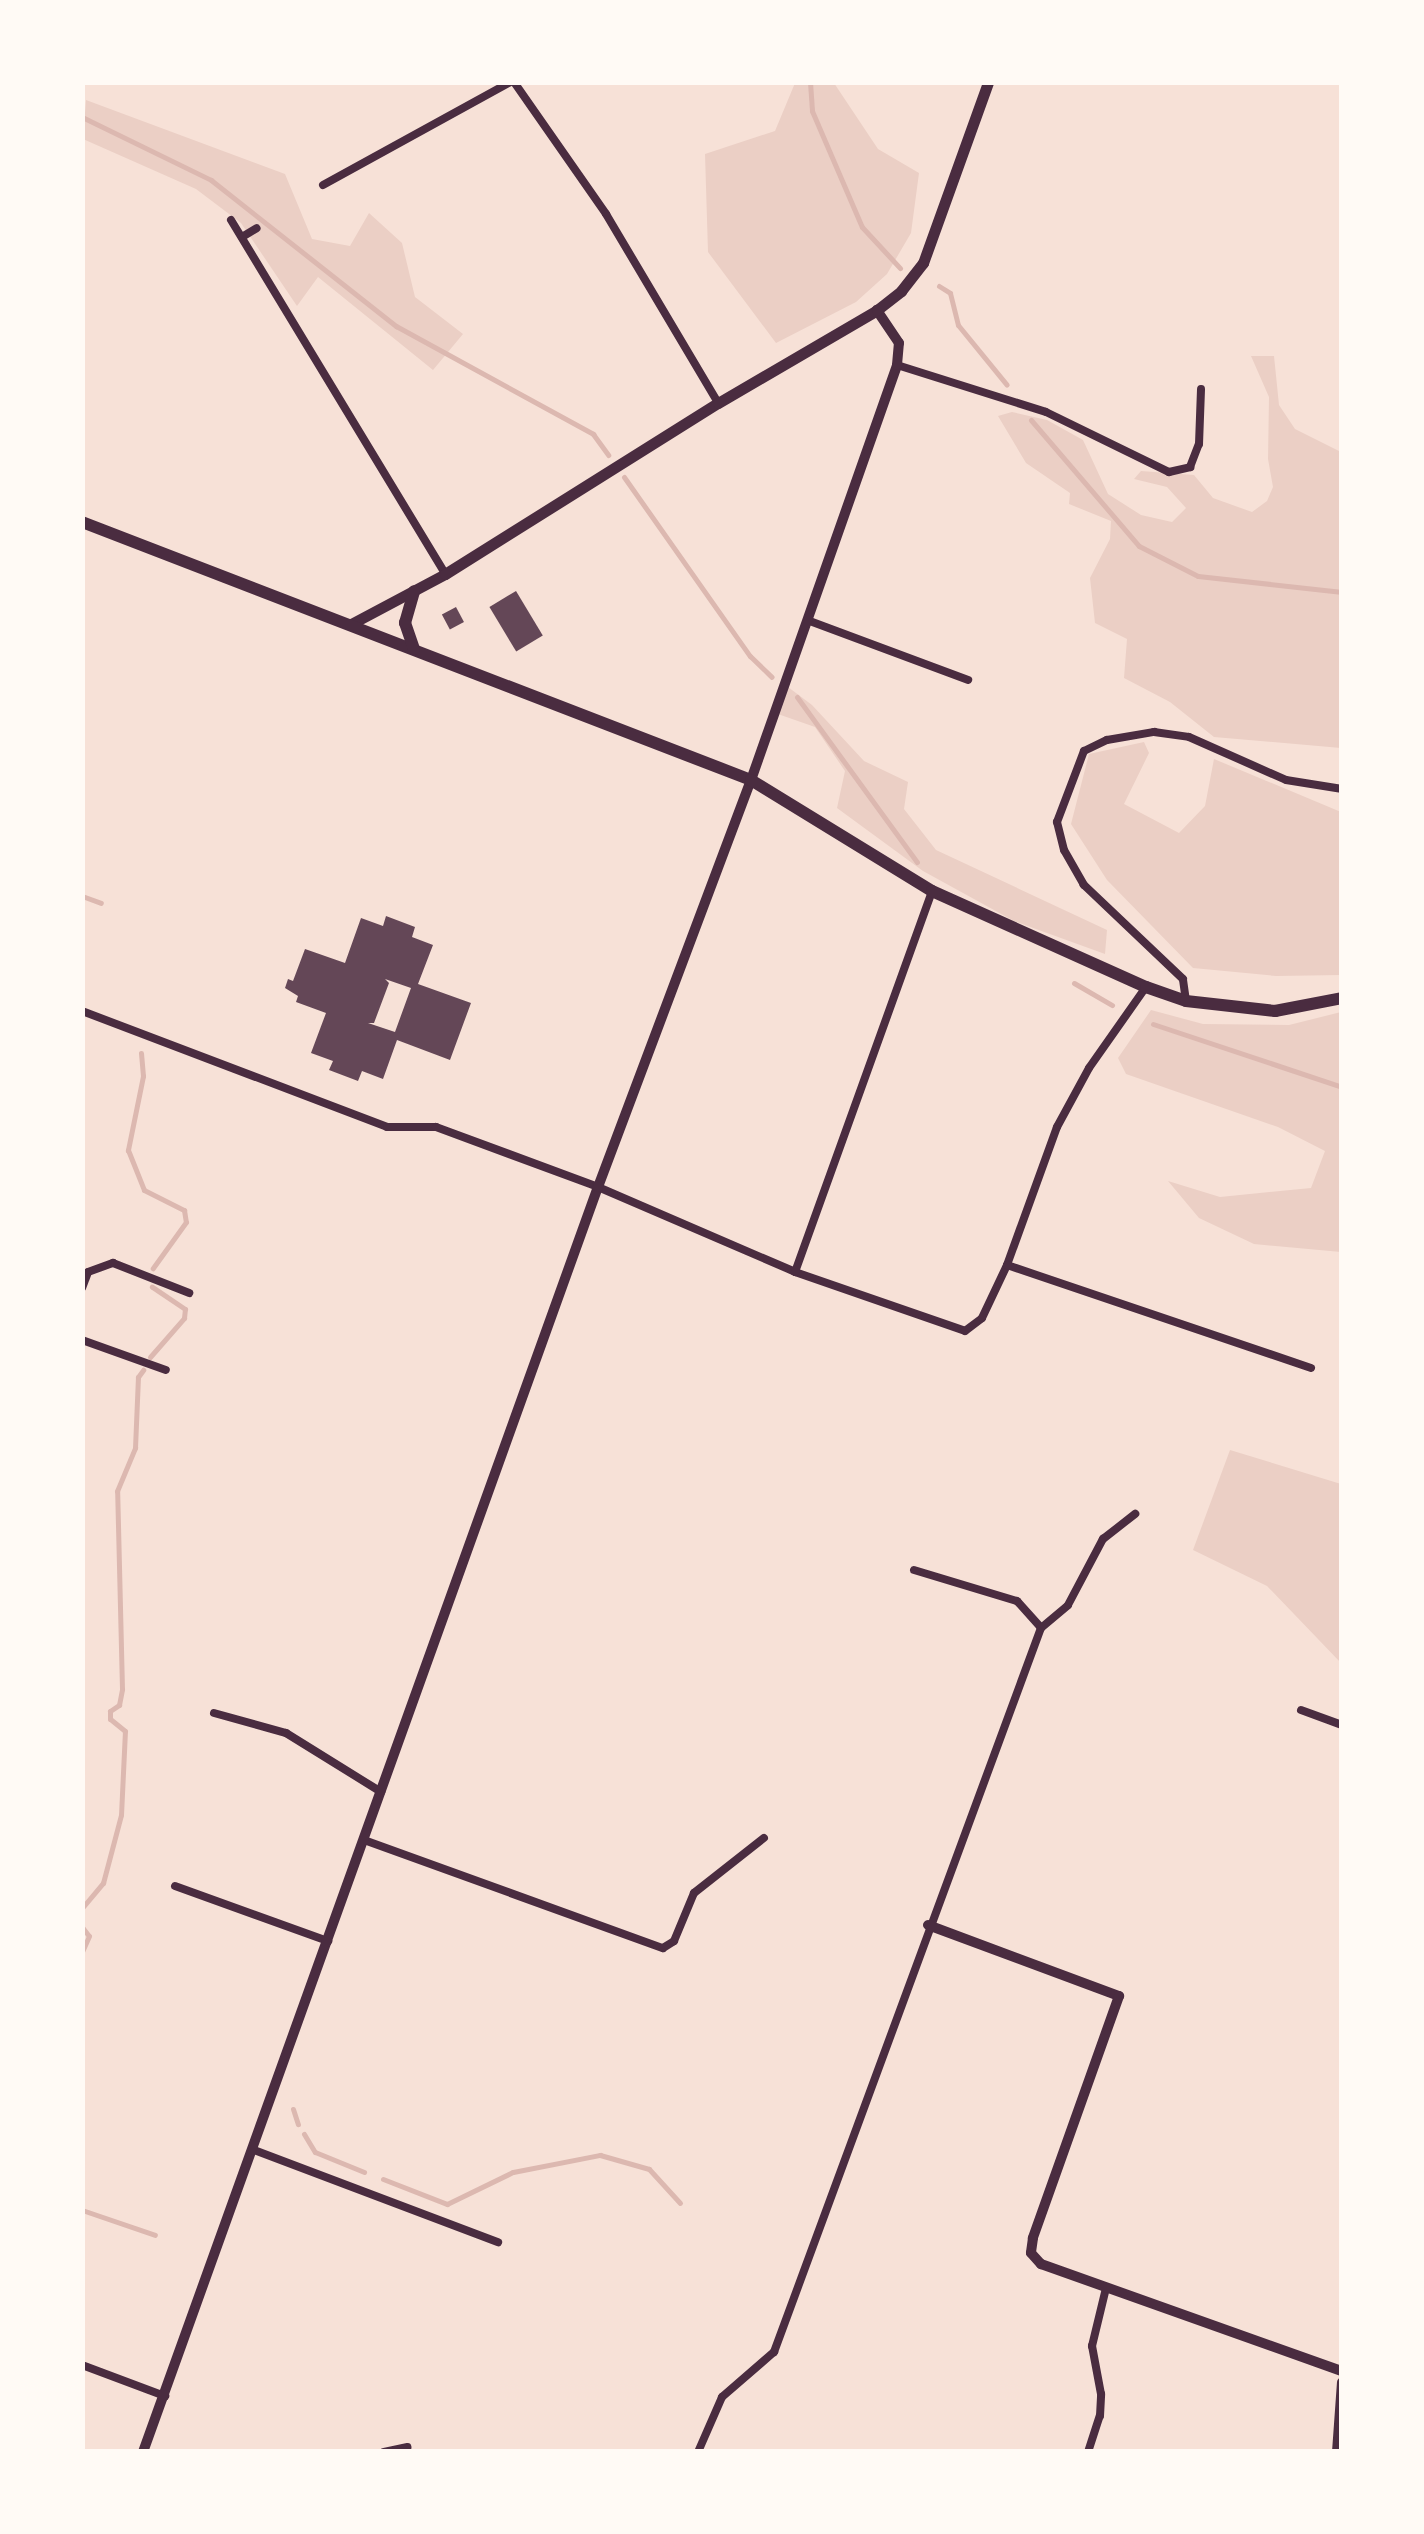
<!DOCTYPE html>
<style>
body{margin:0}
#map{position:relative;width:1424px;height:2534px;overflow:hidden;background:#f7e1d7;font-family:Quicksand,sans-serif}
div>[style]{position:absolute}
.green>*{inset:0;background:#ebcfc5}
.stream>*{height:5px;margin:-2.5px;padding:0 2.5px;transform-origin:2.5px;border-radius:2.5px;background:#dcb8b0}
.building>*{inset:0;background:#644757;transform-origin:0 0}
.minor>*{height:8px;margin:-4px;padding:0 4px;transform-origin:4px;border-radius:4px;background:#4a2c40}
.tertiary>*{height:10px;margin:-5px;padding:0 5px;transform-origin:5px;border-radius:5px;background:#4a2c40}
.secondary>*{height:11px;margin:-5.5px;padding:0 5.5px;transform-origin:5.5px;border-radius:5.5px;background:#4a2c40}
.primary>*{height:12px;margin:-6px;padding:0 6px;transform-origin:6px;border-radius:6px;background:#4a2c40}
span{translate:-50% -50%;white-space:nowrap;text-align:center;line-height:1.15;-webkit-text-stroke:8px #fffaf5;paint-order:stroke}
.frame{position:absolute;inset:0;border:85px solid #fffaf5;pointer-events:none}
</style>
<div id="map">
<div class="green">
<div style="clip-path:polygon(795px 83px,834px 83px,878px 149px,919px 173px,911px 233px,887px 274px,856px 302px,776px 343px,708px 252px,705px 154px,775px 131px)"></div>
<div style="clip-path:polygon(86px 100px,285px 174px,312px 239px,350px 246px,369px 213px,402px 243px,415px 297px,463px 334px,433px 370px,318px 277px,297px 306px,241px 223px,196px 189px,83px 139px)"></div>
<div style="clip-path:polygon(1251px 356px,1274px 356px,1279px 405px,1295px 429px,1341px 452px,1341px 748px,1214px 737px,1170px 702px,1124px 678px,1127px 639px,1095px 623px,1090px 578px,1110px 539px,1111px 521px,1069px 504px,1070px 493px,1026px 463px,998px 416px,1012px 412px,1047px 420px,1083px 440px,1108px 494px,1141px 515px,1172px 522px,1186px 508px,1167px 487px,1134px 479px,1141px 471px,1194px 475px,1213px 498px,1252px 512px,1267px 501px,1273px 487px,1268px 459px,1269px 397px)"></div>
<div style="clip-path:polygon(788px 687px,812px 705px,864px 761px,908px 782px,904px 809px,936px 850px,1107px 930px,1105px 954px,1014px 921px,923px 871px,837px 808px,845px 771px,815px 727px,775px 713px)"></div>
<div style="clip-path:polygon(1144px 742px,1149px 753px,1124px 804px,1179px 833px,1205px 806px,1214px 759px,1341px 812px,1341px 975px,1276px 976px,1193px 968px,1107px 880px,1071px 824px,1089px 754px)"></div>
<div style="clip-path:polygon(1151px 1010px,1203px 1024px,1289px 1025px,1341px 1012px,1341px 1252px,1254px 1244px,1199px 1218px,1168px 1181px,1220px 1197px,1311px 1188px,1325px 1151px,1278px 1127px,1126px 1074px,1118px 1058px)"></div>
<div style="clip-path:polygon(1230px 1450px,1341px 1484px,1341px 1663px,1267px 1586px,1193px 1550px)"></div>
</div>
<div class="stream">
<div style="left:810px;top:82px;width:29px;rotate:86deg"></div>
<div style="left:812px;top:111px;width:126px;rotate:66.7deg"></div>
<div style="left:862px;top:227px;width:56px;rotate:47.2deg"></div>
<div style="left:82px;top:117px;width:144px;rotate:26deg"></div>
<div style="left:211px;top:180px;width:236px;rotate:38.3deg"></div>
<div style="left:396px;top:326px;width:225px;rotate:28.7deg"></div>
<div style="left:593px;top:434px;width:26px;rotate:54deg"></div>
<div style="left:939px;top:286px;width:13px;rotate:32deg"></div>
<div style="left:950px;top:293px;width:33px;rotate:76deg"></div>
<div style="left:958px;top:325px;width:77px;rotate:50.8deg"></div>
<div style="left:1031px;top:420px;width:166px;rotate:49.4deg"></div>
<div style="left:1139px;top:546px;width:66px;rotate:27deg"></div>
<div style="left:1198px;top:576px;width:145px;rotate:6.3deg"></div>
<div style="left:624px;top:477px;width:219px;rotate:54.9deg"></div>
<div style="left:750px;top:656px;width:30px;rotate:44deg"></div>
<div style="left:797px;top:697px;width:204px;rotate:54deg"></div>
<div style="left:82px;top:896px;width:20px;rotate:20deg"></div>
<div style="left:1074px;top:983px;width:44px;rotate:30.1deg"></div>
<div style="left:1153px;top:1024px;width:199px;rotate:18.4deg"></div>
<div style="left:141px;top:1053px;width:23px;rotate:85deg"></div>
<div style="left:143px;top:1076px;width:76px;rotate:101.5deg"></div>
<div style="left:128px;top:1150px;width:43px;rotate:68.2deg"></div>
<div style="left:144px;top:1190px;width:45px;rotate:26.6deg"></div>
<div style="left:184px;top:1210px;width:12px;rotate:81deg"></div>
<div style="left:186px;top:1222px;width:57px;rotate:125.7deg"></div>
<div style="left:150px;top:1357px;width:52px;rotate:-48.9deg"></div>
<div style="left:184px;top:1318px;width:9px;rotate:-84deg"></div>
<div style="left:185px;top:1309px;width:40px;rotate:-146deg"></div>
<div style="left:82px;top:1908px;width:33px;rotate:-50deg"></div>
<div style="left:103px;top:1883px;width:70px;rotate:-75.2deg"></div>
<div style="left:121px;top:1815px;width:84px;rotate:-87.3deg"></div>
<div style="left:125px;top:1731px;width:19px;rotate:-141deg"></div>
<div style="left:110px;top:1719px;width:8px;rotate:-90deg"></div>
<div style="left:110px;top:1711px;width:11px;rotate:-34deg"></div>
<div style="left:119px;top:1705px;width:16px;rotate:-79deg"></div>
<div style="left:122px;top:1689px;width:198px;rotate:-91.4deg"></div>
<div style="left:117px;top:1491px;width:47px;rotate:-67.3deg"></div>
<div style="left:135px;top:1448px;width:71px;rotate:-87.6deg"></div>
<div style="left:138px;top:1377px;width:9px;rotate:-54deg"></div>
<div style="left:82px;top:1927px;width:11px;rotate:52deg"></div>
<div style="left:89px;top:1936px;width:17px;rotate:114deg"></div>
<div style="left:293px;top:2109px;width:16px;rotate:72deg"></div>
<div style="left:304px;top:2134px;width:21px;rotate:59deg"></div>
<div style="left:315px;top:2152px;width:53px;rotate:22.2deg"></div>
<div style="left:383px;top:2179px;width:69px;rotate:21.3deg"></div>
<div style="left:447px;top:2204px;width:73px;rotate:-25.9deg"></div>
<div style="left:513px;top:2172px;width:89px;rotate:-11.1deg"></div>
<div style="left:600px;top:2155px;width:51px;rotate:15.9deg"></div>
<div style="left:649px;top:2169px;width:46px;rotate:47.6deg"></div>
<div style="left:82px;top:2210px;width:77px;rotate:18.9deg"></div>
</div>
<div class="building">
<div style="left:516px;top:591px;width:52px;height:31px;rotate:59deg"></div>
<div style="left:456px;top:607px;width:17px;height:16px;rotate:62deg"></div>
<div style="clip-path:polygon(evenodd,386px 916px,415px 927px,412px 937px,433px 945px,418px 984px,471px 1003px,450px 1060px,397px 1040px,383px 1079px,362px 1071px,358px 1081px,329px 1070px,333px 1061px,311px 1053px,326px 1013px,296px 1002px,298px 996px,285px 988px,288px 979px,293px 981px,305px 949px,345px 963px,361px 918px,383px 926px,386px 916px,385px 979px,411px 988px,395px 1032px,368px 1023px,374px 1023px,389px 983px,385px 979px)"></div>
</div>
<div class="minor">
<div style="left:514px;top:82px;width:161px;rotate:55.1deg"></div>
<div style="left:606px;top:214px;width:220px;rotate:59.3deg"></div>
<div style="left:323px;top:185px;width:213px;rotate:-28.8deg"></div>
<div style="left:231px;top:220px;width:414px;rotate:58.8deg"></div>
<div style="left:242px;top:237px;width:17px;rotate:-31deg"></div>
<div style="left:897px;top:365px;width:156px;rotate:17.5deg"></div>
<div style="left:1046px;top:412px;width:137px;rotate:26deg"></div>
<div style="left:1169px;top:472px;width:22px;rotate:-13deg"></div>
<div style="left:1190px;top:467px;width:25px;rotate:-69deg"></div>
<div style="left:1199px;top:444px;width:55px;rotate:-87.9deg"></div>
<div style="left:807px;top:620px;width:172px;rotate:20.4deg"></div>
<div style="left:1186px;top:1001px;width:22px;rotate:-98deg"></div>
<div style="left:1183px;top:979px;width:137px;rotate:-136.5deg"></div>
<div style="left:1084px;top:885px;width:40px;rotate:-119.7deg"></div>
<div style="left:1064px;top:850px;width:29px;rotate:-104deg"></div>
<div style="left:1057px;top:822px;width:76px;rotate:-69.2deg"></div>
<div style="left:1084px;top:751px;width:25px;rotate:-26deg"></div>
<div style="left:1107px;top:740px;width:48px;rotate:-9.7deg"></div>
<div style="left:1154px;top:732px;width:35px;rotate:8deg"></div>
<div style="left:1189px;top:737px;width:106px;rotate:23.9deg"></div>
<div style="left:1286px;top:780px;width:57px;rotate:9.1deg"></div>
<div style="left:82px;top:1011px;width:326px;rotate:20.8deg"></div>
<div style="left:387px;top:1127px;width:49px"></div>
<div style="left:436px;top:1127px;width:173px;rotate:20.3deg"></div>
<div style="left:598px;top:1187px;width:215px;rotate:23.3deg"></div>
<div style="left:795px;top:1272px;width:180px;rotate:19.1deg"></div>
<div style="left:965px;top:1331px;width:21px;rotate:-37deg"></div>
<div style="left:982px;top:1318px;width:59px;rotate:-64.7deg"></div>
<div style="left:1007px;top:1265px;width:147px;rotate:-70.1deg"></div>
<div style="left:1057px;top:1127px;width:67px;rotate:-61.5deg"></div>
<div style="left:1089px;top:1068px;width:99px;rotate:-54.9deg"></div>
<div style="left:1007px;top:1265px;width:321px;rotate:18.7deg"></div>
<div style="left:88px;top:1272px;width:27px;rotate:-20deg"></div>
<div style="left:113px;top:1263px;width:82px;rotate:21.5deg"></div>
<div style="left:795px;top:1272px;width:405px;rotate:-70.2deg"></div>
<div style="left:82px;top:1288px;width:17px;rotate:-69deg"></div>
<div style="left:82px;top:1340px;width:89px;rotate:19.7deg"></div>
<div style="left:914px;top:1570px;width:108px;rotate:16.8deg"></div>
<div style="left:1017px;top:1601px;width:36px;rotate:48deg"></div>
<div style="left:1301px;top:1710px;width:44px;rotate:20.1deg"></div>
<div style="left:214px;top:1713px;width:75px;rotate:15.5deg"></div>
<div style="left:286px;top:1733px;width:112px;rotate:31.8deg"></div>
<div style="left:364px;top:1840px;width:318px;rotate:19.9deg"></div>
<div style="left:663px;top:1948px;width:13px;rotate:-32deg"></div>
<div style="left:674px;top:1941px;width:52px;rotate:-67.4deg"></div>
<div style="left:694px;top:1893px;width:89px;rotate:-38.2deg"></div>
<div style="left:175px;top:1886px;width:163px;rotate:19.8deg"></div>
<div style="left:254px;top:2150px;width:261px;rotate:20.7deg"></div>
<div style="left:82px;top:2365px;width:89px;rotate:20.5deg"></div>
<div style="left:384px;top:2452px;width:24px;rotate:-12deg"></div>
<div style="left:698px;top:2452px;width:60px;rotate:-66.4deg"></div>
<div style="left:722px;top:2397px;width:69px;rotate:-40.9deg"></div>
<div style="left:774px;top:2352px;width:772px;rotate:-69.76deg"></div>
<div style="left:1041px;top:1628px;width:35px;rotate:-40deg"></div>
<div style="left:1068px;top:1605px;width:75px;rotate:-62.1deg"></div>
<div style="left:1103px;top:1539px;width:41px;rotate:-38deg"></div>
<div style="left:1088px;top:2452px;width:38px;rotate:-72deg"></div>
<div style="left:1100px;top:2416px;width:22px;rotate:-87deg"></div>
<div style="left:1101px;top:2394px;width:49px;rotate:-100.6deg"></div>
<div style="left:1092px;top:2346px;width:60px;rotate:-76.4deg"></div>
</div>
<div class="tertiary">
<div style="left:928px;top:1925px;width:204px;rotate:20.4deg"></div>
<div style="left:1119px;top:1996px;width:257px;rotate:109.6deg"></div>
<div style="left:1033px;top:2238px;width:15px;rotate:98deg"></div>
<div style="left:1031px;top:2253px;width:15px;rotate:48deg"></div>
<div style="left:1041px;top:2264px;width:319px;rotate:19.6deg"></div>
<div style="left:143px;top:2452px;width:1344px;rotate:-70.22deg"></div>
<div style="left:598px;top:1187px;width:435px;rotate:-69.4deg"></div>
<div style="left:751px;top:780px;width:440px;rotate:-70.6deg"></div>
<div style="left:897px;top:365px;width:22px;rotate:-85deg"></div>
<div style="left:899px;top:343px;width:40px;rotate:-124deg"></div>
<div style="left:1337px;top:2452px;width:70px;rotate:-85.9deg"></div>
</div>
<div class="secondary">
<div style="left:351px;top:624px;width:106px;rotate:-28deg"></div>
<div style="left:445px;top:574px;width:322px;rotate:-32.1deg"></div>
<div style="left:718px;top:403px;width:184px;rotate:-30.3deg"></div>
<div style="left:877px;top:310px;width:31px;rotate:-38deg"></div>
<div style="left:901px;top:291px;width:36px;rotate:-52deg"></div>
<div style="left:923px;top:263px;width:192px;rotate:-70.2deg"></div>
</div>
<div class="primary">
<div style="left:82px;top:522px;width:717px;rotate:21.09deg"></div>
<div style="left:751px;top:780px;width:212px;rotate:31.5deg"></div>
<div style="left:932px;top:891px;width:235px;rotate:24.2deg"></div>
<div style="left:1146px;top:987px;width:42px;rotate:19.3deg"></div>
<div style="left:1186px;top:1001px;width:90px;rotate:6.4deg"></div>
<div style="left:1275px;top:1011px;width:68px;rotate:-11deg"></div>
<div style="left:414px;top:649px;width:28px;rotate:-109deg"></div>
<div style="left:405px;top:623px;width:33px;rotate:-74deg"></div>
</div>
<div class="frame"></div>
</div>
